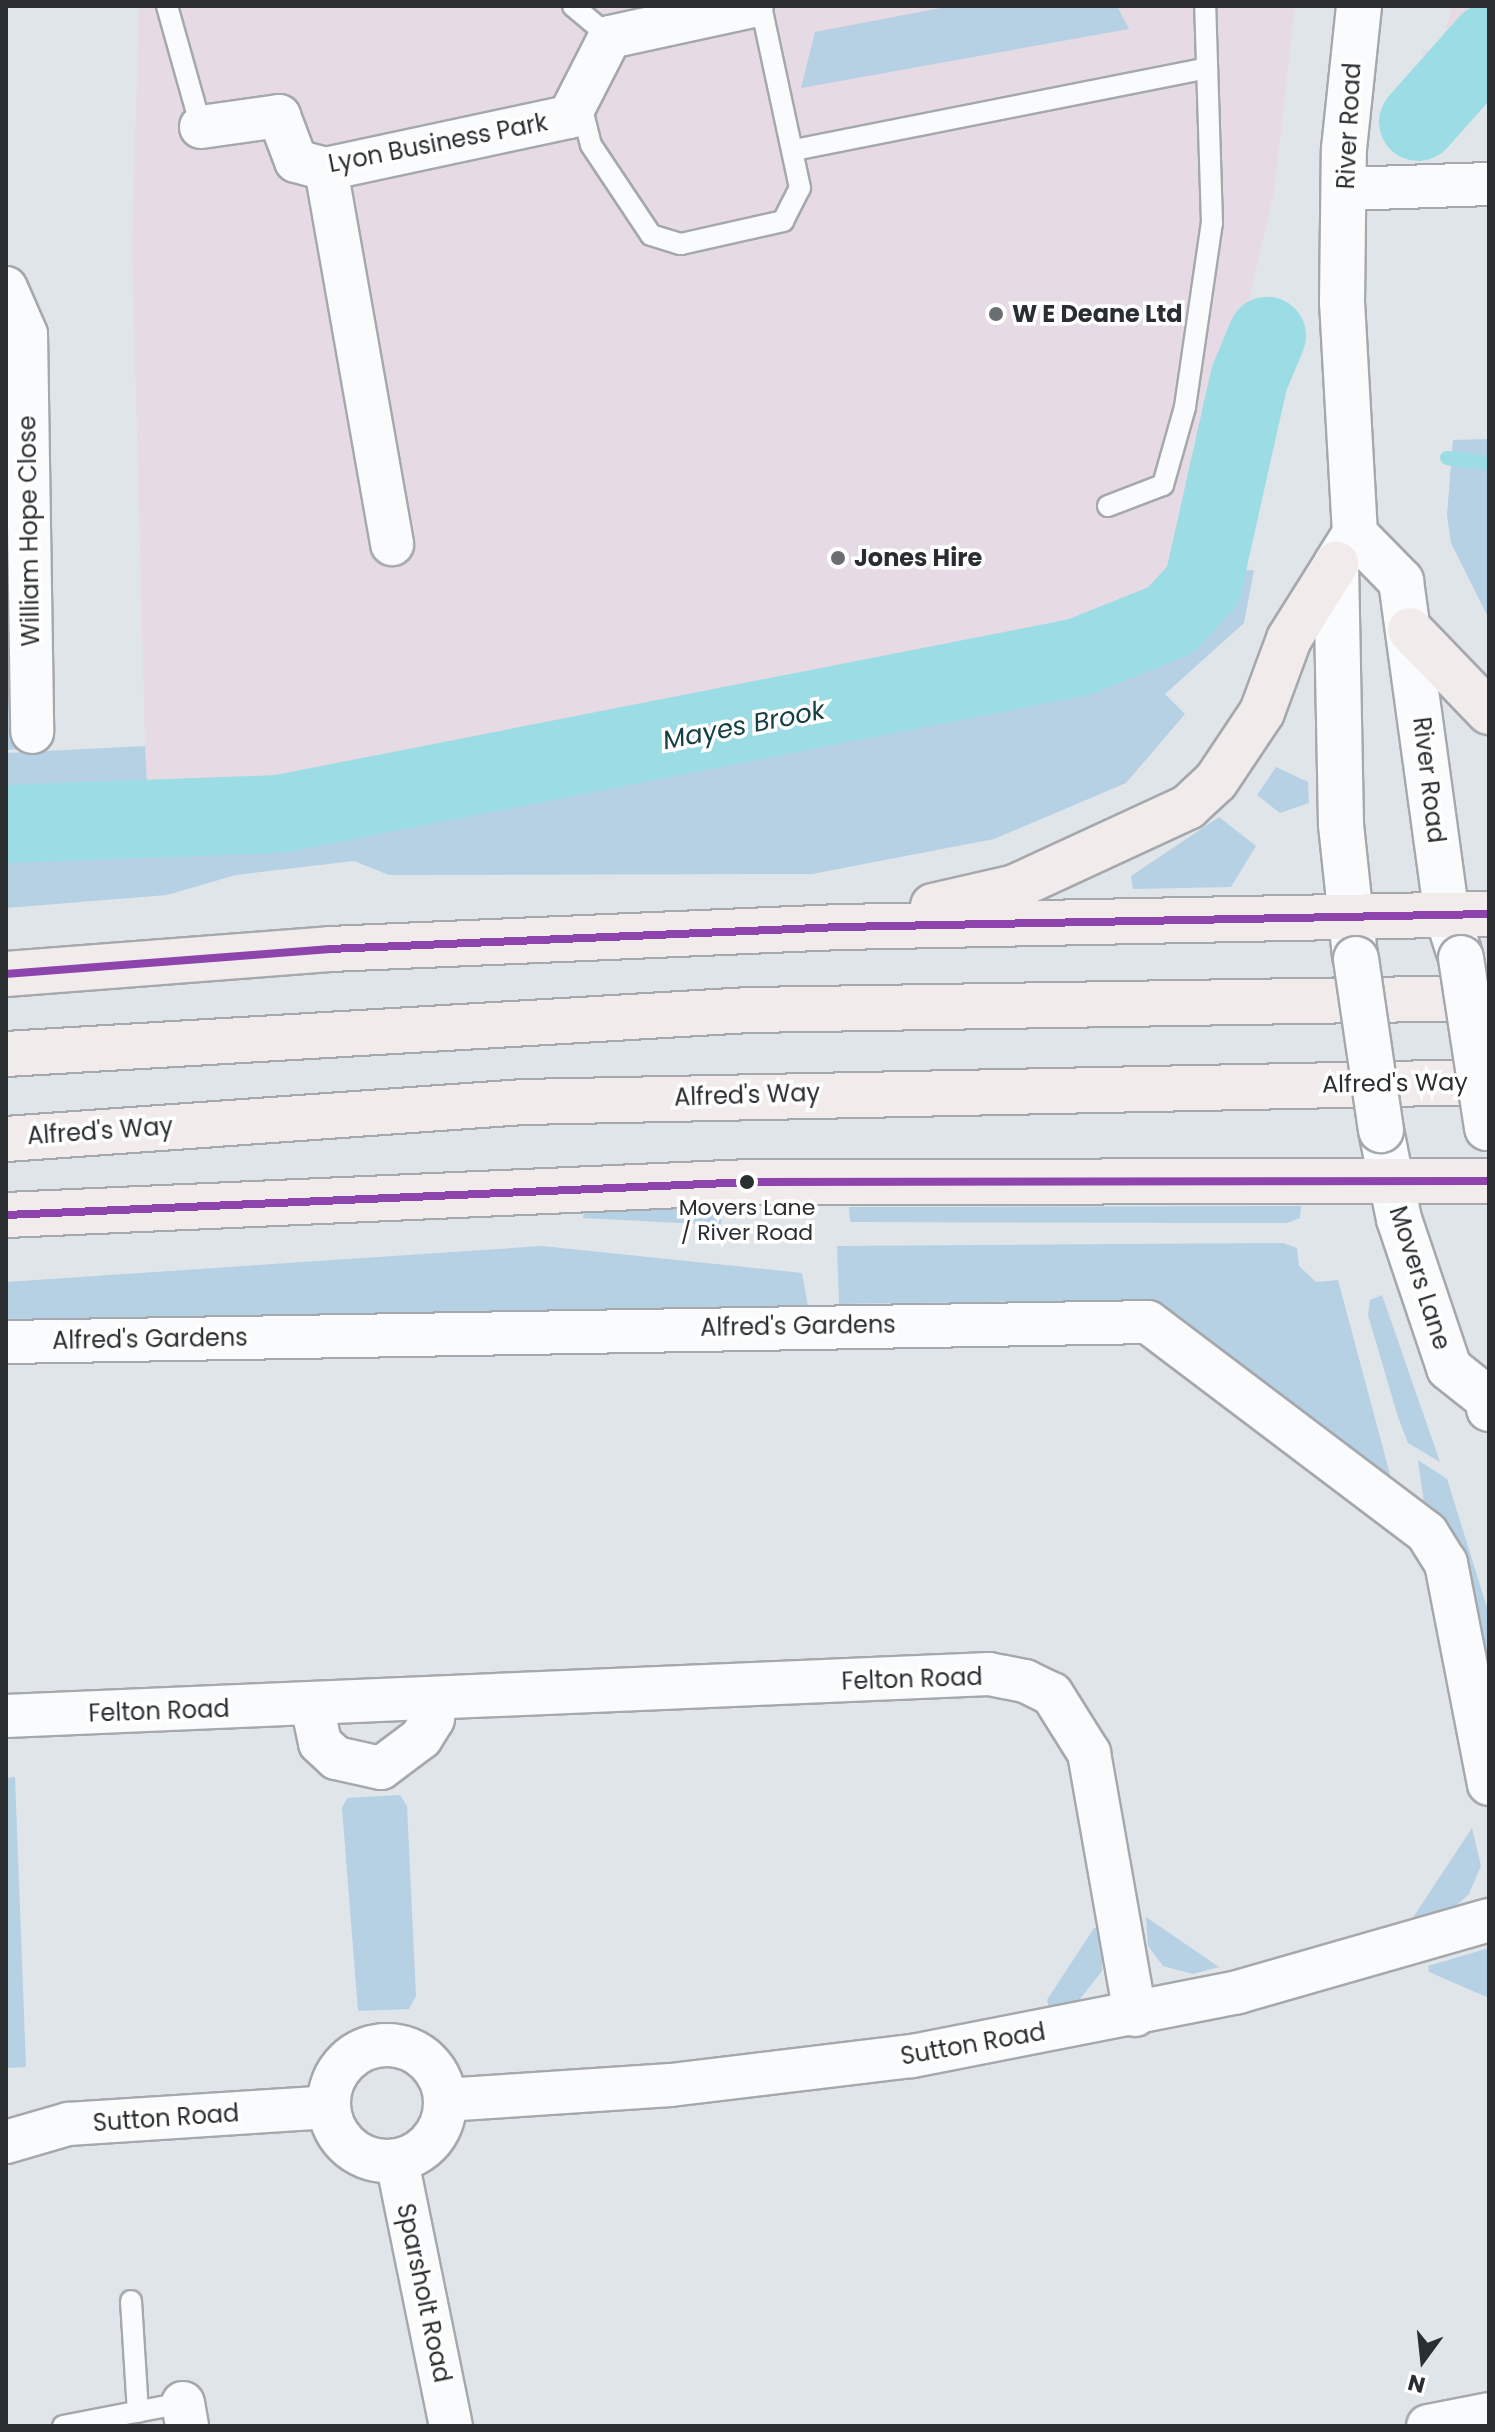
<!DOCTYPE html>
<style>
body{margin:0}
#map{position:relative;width:1495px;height:2432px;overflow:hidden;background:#e0e5ea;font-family:Poppins,sans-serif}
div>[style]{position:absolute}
.commercial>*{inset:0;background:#e6dbe4}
.green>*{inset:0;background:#b6d0e4}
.stream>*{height:14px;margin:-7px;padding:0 7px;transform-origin:7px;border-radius:7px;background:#9cdde5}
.river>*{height:78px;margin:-39px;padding:0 39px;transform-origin:39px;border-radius:39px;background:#9cdde5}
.roads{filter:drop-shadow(2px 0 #a5a8ac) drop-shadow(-2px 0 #a5a8ac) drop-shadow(0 2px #a5a8ac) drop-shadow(0 -2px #a5a8ac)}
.service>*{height:20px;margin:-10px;padding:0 10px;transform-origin:10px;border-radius:10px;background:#fafbfc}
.minor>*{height:42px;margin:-21px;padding:0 21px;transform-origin:21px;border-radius:21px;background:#fafbfc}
.minor>.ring{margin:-21px;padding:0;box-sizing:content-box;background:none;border:42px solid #fafbfc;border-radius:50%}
.tertiary>*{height:44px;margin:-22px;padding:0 22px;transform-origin:22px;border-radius:22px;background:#fafbfc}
.trunk>*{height:44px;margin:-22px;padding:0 22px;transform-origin:22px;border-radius:22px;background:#f1eceb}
.bridges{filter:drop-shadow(2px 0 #a5a8ac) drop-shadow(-2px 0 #a5a8ac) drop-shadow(0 2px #a5a8ac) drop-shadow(0 -2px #a5a8ac)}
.tertiary-bridge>*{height:44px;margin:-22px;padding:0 22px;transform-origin:22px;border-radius:22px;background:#fafbfc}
.bus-1>*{height:8px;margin:-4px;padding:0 4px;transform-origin:4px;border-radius:4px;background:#8e44ad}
.dots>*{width:22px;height:22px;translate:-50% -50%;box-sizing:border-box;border:4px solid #fff;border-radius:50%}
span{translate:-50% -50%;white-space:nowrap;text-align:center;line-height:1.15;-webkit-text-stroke:7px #fff;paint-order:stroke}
.bus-label{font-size:22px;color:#2a2e31}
.street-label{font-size:24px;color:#2a2e31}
.poi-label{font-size:24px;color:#2a2e31;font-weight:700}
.left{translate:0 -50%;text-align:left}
.water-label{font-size:26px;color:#164045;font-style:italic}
.frame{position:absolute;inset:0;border:8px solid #2a2e31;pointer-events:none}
.north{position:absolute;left:1383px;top:2320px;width:80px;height:80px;-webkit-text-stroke:6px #fff;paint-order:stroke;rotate:195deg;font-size:22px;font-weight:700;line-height:32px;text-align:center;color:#2a2e31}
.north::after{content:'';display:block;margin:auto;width:28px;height:36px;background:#2a2e31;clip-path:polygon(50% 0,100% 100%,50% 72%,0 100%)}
</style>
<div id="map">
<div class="commercial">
<div style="clip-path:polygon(139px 6px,1295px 6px,1274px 193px,1185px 574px,1159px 598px,1036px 635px,321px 775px,146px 784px,132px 245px)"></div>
<div style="clip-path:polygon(1452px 6px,1489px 6px,1489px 23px,1421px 83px,1423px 51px,1441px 49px)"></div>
</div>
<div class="green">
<div style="clip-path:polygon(951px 6px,1117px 6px,1129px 29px,801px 88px,815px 32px)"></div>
<div style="clip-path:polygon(1489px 439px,1489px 619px,1451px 543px,1447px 515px,1453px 440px)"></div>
<div style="clip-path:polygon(1254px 570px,1244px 623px,1165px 694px,1185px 714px,1126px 783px,994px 839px,812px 874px,389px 875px,354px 861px,236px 875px,167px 895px,6px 908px,6px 753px,145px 746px,147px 784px,321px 775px,1036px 635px,1159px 598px,1167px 637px,1207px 612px,1230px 571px)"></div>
<div style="clip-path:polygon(6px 667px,12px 671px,23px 749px,6px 750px)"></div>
<div style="clip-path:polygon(1276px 767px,1308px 782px,1309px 803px,1280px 813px,1257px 795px)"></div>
<div style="clip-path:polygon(1219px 817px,1256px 846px,1231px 887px,1133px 889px,1131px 876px)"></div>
<div style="clip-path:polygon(1301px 1206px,1300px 1218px,1287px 1223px,850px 1222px,849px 1207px)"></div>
<div style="clip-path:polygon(722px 1208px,721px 1225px,583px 1218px,584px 1211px)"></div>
<div style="clip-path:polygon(1283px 1243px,1297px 1248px,1299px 1266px,1316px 1282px,1338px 1280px,1392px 1482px,1164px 1307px,1138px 1300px,839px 1304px,837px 1246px)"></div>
<div style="clip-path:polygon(542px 1246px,802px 1273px,808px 1306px,6px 1320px,6px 1282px)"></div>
<div style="clip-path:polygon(1382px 1295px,1440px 1462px,1408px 1443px,1398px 1417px,1368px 1315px,1370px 1300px)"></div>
<div style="clip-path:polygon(1418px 1460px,1447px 1479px,1489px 1614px,1489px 1685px,1468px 1572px,1456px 1537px,1424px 1504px)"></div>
<div style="clip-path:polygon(15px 1777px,26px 2067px,6px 2068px,6px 1778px)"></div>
<div style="clip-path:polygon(400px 1795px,407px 1806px,416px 1996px,409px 2009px,358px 2011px,342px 1808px,347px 1798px)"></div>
<div style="clip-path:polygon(1472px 1828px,1481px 1866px,1469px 1894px,1455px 1907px,1412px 1919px)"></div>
<div style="clip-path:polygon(1146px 1917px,1219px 1967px,1193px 1974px,1163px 1966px,1148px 1946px)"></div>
<div style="clip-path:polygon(1094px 1928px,1102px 1928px,1102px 1971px,1076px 2004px,1050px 2012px,1047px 2000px)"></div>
<div style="clip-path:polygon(1489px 1948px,1489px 1998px,1429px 1972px,1428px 1966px)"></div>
</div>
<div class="stream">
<div style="left:1447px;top:458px;width:42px;rotate:6.8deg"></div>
</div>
<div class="river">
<div style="left:1418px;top:122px;width:107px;rotate:-48.4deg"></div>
<div style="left:6px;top:824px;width:273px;rotate:-2.1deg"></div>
<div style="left:279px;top:814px;width:815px;rotate:-11.1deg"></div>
<div style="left:1079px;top:657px;width:99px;rotate:-21.9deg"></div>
<div style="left:1171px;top:620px;width:47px;rotate:-47.6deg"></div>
<div style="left:1203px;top:585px;width:211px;rotate:-77.4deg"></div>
<div style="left:1249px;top:379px;width:47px;rotate:-67.3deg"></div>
</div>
<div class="roads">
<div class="service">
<div style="left:167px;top:6px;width:126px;rotate:74.3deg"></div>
<div style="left:573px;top:6px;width:48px;rotate:40deg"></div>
<div style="left:580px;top:101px;width:45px;rotate:76deg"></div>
<div style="left:591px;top:145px;width:108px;rotate:56.3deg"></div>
<div style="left:651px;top:235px;width:31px;rotate:17deg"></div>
<div style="left:681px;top:244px;width:105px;rotate:-12.7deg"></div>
<div style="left:783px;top:221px;width:37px;rotate:-63deg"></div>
<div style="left:800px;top:188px;width:186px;rotate:-102.1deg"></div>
<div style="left:794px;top:150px;width:421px;rotate:-11.2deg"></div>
<div style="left:1108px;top:506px;width:59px;rotate:-20.9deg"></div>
<div style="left:1163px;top:485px;width:81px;rotate:-74.2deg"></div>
<div style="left:1185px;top:407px;width:186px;rotate:-81.7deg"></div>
<div style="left:1212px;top:223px;width:217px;rotate:-91.8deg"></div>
<div style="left:131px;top:2301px;width:111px;rotate:86.4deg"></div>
<div style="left:63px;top:2426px;width:122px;rotate:-10.9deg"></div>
</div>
<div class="minor">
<div style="left:201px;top:127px;width:79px;rotate:-8deg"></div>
<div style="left:279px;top:116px;width:48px;rotate:69.3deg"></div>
<div style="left:296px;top:161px;width:31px;rotate:15deg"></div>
<div style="left:326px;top:169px;width:249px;rotate:-12.1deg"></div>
<div style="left:569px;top:117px;width:90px;rotate:-62.9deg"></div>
<div style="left:610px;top:37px;width:145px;rotate:-12.3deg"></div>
<div style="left:326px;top:169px;width:381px;rotate:80deg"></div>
<div style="left:1346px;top:189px;width:143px;rotate:-2deg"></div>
<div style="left:6px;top:288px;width:50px;rotate:66.5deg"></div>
<div style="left:26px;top:334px;width:398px;rotate:89.1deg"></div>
<div style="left:6px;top:1342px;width:1142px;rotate:-1deg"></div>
<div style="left:1148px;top:1322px;width:350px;rotate:37.1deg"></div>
<div style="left:1427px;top:1533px;width:36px;rotate:58deg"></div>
<div style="left:1446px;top:1563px;width:225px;rotate:79deg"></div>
<div style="left:312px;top:1705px;width:39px;rotate:78deg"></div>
<div style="left:320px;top:1743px;width:22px;rotate:43deg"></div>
<div style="left:336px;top:1758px;width:46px;rotate:12.5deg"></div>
<div style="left:381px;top:1768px;width:50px;rotate:-36.9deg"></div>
<div style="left:421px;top:1738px;width:22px;rotate:-58deg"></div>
<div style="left:433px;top:1719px;width:17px;rotate:-90deg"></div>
<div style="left:6px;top:1716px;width:984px;rotate:-2.45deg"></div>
<div style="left:989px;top:1674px;width:37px;rotate:11deg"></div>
<div style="left:1025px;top:1681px;width:30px;rotate:26deg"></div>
<div style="left:1052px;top:1694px;width:70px;rotate:57.9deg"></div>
<div style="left:1089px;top:1753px;width:266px;rotate:80deg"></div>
<div class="ring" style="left:329px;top:2045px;width:74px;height:74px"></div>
<div style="left:445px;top:2100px;width:226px;rotate:-3.8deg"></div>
<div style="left:671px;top:2085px;width:243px;rotate:-6.9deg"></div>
<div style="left:912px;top:2056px;width:332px;rotate:-11.1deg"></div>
<div style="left:1238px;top:1992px;width:261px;rotate:-16deg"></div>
<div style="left:6px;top:2142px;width:65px;rotate:-16.2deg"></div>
<div style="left:68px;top:2124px;width:261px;rotate:-3.7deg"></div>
<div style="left:397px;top:2161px;width:270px;rotate:78.5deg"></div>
<div style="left:183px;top:2403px;width:23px;rotate:80deg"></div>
<div style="left:1428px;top:2426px;width:62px;rotate:-11.1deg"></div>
</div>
<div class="tertiary">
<div style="left:1355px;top:534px;width:66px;rotate:45.6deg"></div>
<div style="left:1401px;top:581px;width:337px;rotate:82.2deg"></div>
<div style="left:1447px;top:915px;width:38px;rotate:72deg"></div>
<div style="left:1355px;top:956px;width:133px;rotate:-96.1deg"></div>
<div style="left:1341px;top:824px;width:260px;rotate:-91.1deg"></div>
<div style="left:1336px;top:564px;width:36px;rotate:-58deg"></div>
<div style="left:1355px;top:534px;width:232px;rotate:-93.2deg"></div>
<div style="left:1342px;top:302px;width:153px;rotate:-89.3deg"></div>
<div style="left:1344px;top:149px;width:144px;rotate:-84deg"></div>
<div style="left:1381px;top:1130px;width:91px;rotate:78.6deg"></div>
<div style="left:1399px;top:1219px;width:157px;rotate:71.4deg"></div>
<div style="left:1449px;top:1368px;width:50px;rotate:38.5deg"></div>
<div style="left:1488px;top:1399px;width:10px;rotate:84deg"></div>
</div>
<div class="trunk">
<div style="left:1410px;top:630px;width:114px;rotate:46.1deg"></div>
<div style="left:933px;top:906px;width:84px;rotate:-13deg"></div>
<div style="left:1015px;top:887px;width:191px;rotate:-24.8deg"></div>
<div style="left:1188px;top:807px;width:38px;rotate:-43deg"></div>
<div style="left:1216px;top:781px;width:83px;rotate:-56.3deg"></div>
<div style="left:1262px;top:712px;width:78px;rotate:-69.7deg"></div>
<div style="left:1289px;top:639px;width:89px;rotate:-57.9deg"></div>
<div style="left:6px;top:974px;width:325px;rotate:-4.4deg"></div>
<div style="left:330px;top:949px;width:511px;rotate:-2.47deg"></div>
<div style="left:841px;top:927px;width:648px;rotate:-1.15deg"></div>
<div style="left:6px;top:1054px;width:744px;rotate:-3.39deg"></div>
<div style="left:749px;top:1010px;width:740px;rotate:-0.93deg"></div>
<div style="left:6px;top:1139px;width:518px;rotate:-4.09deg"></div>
<div style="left:523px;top:1102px;width:966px;rotate:-1.19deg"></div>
<div style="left:6px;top:1215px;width:744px;rotate:-2.54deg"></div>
<div style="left:749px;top:1182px;width:740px;rotate:-0.08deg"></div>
</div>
</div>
<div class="bridges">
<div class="tertiary-bridge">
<div style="left:1461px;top:958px;width:172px;rotate:81.3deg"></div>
<div style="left:1356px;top:959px;width:173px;rotate:81.7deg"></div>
</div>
</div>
<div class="bus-1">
<div style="left:6px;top:974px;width:325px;rotate:-4.4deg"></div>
<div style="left:330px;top:949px;width:511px;rotate:-2.47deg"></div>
<div style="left:841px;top:927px;width:648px;rotate:-1.15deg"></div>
<div style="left:6px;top:1215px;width:744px;rotate:-2.54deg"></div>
<div style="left:749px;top:1182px;width:740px;rotate:-0.08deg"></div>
</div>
<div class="dots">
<div style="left:996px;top:314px;background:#6a6e72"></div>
<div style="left:838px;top:558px;background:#6a6e72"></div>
<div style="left:747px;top:1182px;background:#2a2e31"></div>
</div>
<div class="bus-label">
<span style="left:747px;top:1220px">Movers Lane<br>/ River Road</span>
</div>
<div class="street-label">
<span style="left:1349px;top:126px;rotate:-87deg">River Road</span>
<span style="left:438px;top:143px;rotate:-11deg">Lyon Business Park</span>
<span style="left:29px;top:531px;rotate:-91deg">William Hope Close</span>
<span style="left:1429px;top:780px;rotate:83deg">River Road</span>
<span style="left:1395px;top:1083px;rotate:-1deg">Alfred's Way</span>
<span style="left:747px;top:1095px;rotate:-2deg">Alfred's Way</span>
<span style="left:100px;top:1131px;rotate:-4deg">Alfred's Way</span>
<span style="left:1420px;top:1278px;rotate:72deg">Movers Lane</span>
<span style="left:798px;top:1326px;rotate:-1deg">Alfred's Gardens</span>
<span style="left:150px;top:1339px;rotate:-1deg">Alfred's Gardens</span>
<span style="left:912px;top:1679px;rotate:-2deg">Felton Road</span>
<span style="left:159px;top:1711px;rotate:-2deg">Felton Road</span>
<span style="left:973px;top:2044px;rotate:-10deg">Sutton Road</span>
<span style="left:166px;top:2118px;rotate:-4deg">Sutton Road</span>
<span style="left:424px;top:2293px;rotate:78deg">Sparsholt Road</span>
</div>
<div class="poi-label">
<span class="left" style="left:1012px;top:314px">W E Deane Ltd</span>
<span class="left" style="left:854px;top:558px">Jones Hire</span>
</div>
<div class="water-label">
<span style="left:744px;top:726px;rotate:-11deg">Mayes Brook</span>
</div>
<div class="frame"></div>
<div class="north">N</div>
</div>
